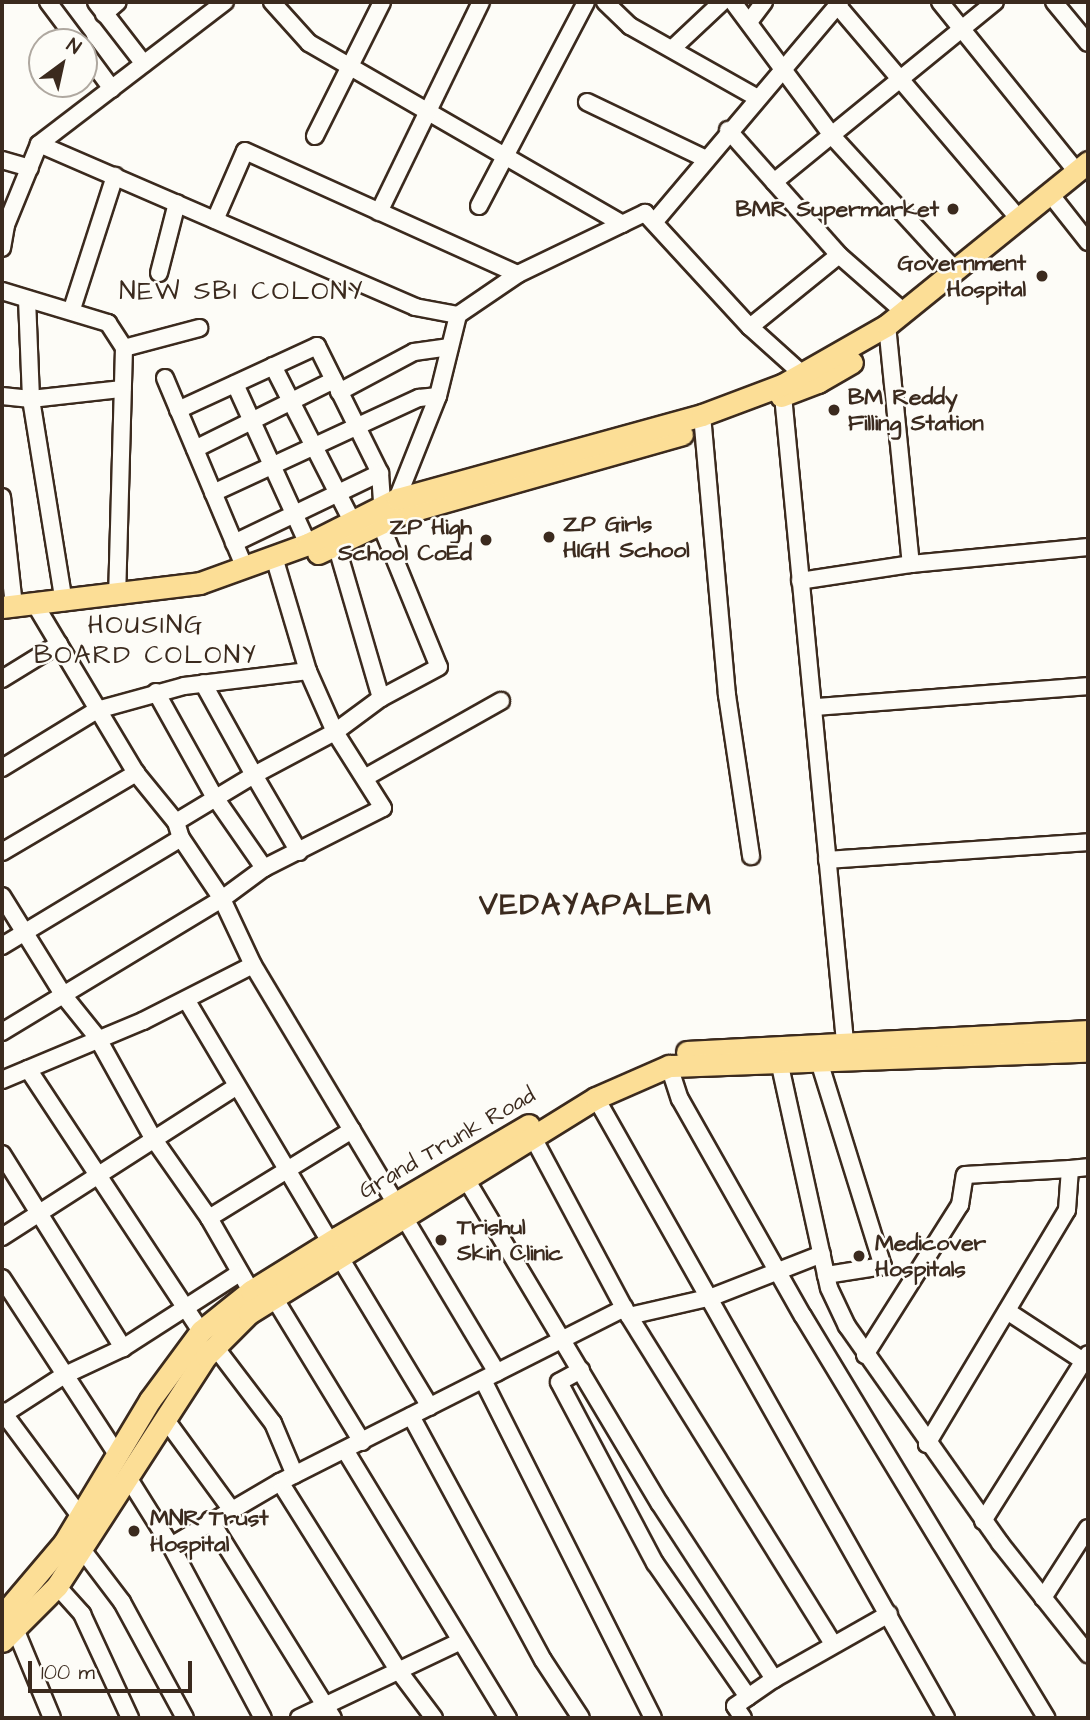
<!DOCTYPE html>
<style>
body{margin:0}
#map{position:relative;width:1090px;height:1720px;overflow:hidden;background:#fdfcf7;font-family:"Architects Daughter",sans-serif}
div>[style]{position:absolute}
.roads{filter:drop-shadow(2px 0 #3b2a1e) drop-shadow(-2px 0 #3b2a1e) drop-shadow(0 2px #3b2a1e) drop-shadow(0 -2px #3b2a1e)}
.minor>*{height:16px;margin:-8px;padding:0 8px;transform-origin:8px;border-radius:8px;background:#fdfcf7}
.major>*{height:21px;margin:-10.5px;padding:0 10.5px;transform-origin:10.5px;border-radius:10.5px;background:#fcde96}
.dots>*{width:19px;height:19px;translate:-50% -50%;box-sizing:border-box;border:4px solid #fdfcf7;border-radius:50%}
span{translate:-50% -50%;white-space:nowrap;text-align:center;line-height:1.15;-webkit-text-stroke:5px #fdfcf7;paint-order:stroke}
.poi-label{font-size:23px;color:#3b2a1e;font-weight:700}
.right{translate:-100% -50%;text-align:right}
.left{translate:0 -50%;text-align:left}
.street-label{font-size:23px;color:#3b2a1e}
.quarter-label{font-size:26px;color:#3b2a1e;letter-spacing:2px}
.district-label{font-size:30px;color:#3b2a1e;font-weight:700;letter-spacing:2px}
.frame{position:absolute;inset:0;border:4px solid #3b2a1e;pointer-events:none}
.north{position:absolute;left:28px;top:28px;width:70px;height:70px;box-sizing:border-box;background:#fdfcf7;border:2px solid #afa8a0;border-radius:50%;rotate:33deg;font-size:19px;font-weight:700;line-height:28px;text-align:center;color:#3b2a1e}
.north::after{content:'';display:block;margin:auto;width:24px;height:32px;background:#3b2a1e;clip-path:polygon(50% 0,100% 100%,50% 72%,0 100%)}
.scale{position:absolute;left:28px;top:1661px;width:164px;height:32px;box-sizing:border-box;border:4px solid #3b2a1e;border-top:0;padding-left:9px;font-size:21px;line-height:24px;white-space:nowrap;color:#3b2a1e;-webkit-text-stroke:5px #fdfcf7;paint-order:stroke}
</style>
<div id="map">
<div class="roads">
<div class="minor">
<div style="left:48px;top:2px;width:50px;rotate:53.1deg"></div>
<div style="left:96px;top:2px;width:78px;rotate:52.3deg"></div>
<div style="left:272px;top:2px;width:55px;rotate:47.9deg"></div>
<div style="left:309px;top:43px;width:362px;rotate:30deg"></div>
<div style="left:605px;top:2px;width:35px;rotate:44deg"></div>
<div style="left:630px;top:26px;width:147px;rotate:29.4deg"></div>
<div style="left:733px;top:2px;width:169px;rotate:53.4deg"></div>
<div style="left:834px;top:138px;width:179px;rotate:47.5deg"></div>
<div style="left:940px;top:2px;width:218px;rotate:51.1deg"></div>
<div style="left:1054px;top:2px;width:53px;rotate:50.3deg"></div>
<div style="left:837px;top:5px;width:281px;rotate:49.6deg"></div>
<div style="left:104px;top:14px;width:18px;rotate:-41deg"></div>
<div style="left:749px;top:22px;width:25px;rotate:-53deg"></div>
<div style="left:673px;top:48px;width:67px;rotate:-43.2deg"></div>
<div style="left:84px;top:51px;width:47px;rotate:53.6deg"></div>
<div style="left:587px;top:102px;width:132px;rotate:25.6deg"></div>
<div style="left:728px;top:130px;width:167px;rotate:48.4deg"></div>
<div style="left:839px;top:255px;width:86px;rotate:41.2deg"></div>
<div style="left:315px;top:136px;width:150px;rotate:-63.4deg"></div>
<div style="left:39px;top:144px;width:410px;rotate:23.4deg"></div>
<div style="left:415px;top:307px;width:44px;rotate:10.5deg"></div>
<div style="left:2px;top:160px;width:29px;rotate:16deg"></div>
<div style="left:774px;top:182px;width:285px;rotate:-39.2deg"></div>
<div style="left:1051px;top:195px;width:60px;rotate:51.8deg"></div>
<div style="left:479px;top:206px;width:230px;rotate:-62.3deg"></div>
<div style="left:379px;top:212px;width:233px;rotate:-64.1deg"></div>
<div style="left:215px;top:220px;width:75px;rotate:-66.5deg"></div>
<div style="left:245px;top:151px;width:299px;rotate:24.3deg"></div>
<div style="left:656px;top:220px;width:285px;rotate:-49.8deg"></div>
<div style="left:2px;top:248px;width:23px;rotate:-80deg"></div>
<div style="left:6px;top:225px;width:87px;rotate:-67.8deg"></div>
<div style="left:39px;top:144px;width:234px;rotate:-37.4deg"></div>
<div style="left:159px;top:273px;width:72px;rotate:-75.6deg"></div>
<div style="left:2px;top:291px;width:111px;rotate:16.8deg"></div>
<div style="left:108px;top:323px;width:30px;rotate:57deg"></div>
<div style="left:124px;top:348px;width:245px;rotate:91.6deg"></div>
<div style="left:27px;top:299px;width:100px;rotate:87.7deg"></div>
<div style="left:31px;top:399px;width:206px;rotate:80.8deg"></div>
<div style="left:72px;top:309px;width:140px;rotate:-72.1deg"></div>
<div style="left:887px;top:325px;width:240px;rotate:84.3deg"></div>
<div style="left:911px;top:564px;width:178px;rotate:-5.5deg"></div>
<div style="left:750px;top:327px;width:114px;rotate:-39deg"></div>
<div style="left:124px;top:348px;width:78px;rotate:-14.9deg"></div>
<div style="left:273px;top:366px;width:172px;rotate:63deg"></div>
<div style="left:165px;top:378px;width:206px;rotate:67.2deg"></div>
<div style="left:235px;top:384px;width:176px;rotate:65.5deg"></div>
<div style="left:782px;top:385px;width:660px;rotate:84.52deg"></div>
<div style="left:339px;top:392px;width:85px;rotate:-28.1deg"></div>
<div style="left:414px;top:352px;width:36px;rotate:-8deg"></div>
<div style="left:2px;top:396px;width:29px;rotate:6deg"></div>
<div style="left:31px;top:399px;width:92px;rotate:-6.3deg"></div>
<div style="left:438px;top:396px;width:83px;rotate:-76.1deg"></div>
<div style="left:458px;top:315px;width:73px;rotate:-34.3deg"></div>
<div style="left:518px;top:274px;width:141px;rotate:-25.7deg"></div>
<div style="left:645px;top:213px;width:155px;rotate:47.4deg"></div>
<div style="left:750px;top:327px;width:69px;rotate:42deg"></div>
<div style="left:178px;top:410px;width:153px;rotate:-24.7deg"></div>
<div style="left:317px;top:346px;width:142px;rotate:63.6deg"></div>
<div style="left:380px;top:473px;width:32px;rotate:86deg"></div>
<div style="left:702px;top:415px;width:281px;rotate:84.9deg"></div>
<div style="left:727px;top:695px;width:163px;rotate:81.5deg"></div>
<div style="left:195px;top:449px;width:155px;rotate:-26.4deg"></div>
<div style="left:213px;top:493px;width:227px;rotate:-24.8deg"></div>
<div style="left:419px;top:398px;width:19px;rotate:-6deg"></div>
<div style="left:438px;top:396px;width:111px;rotate:111.7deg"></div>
<div style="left:2px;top:497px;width:110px;rotate:83.7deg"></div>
<div style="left:376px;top:513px;width:166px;rotate:67.8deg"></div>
<div style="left:439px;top:667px;width:66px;rotate:151.9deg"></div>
<div style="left:234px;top:543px;width:162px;rotate:-25.6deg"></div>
<div style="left:800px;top:581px;width:112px;rotate:-8.7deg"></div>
<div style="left:36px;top:606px;width:195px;rotate:59.1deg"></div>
<div style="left:136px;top:773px;width:63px;rotate:50.8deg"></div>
<div style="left:176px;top:822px;width:17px;rotate:73deg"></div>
<div style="left:181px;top:838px;width:73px;rotate:56.1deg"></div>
<div style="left:222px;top:899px;width:73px;rotate:64.8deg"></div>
<div style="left:253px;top:965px;width:475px;rotate:59.1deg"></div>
<div style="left:2px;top:679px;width:67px;rotate:-31.6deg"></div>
<div style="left:156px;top:692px;width:119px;rotate:60.9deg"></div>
<div style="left:214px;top:796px;width:88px;rotate:55.2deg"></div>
<div style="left:816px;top:707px;width:273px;rotate:-4.4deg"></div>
<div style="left:2px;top:768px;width:111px;rotate:-31.4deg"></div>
<div style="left:97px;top:710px;width:90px;rotate:-15.4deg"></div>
<div style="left:184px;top:686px;width:125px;rotate:-6.9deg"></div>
<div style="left:366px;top:777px;width:155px;rotate:-29.4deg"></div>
<div style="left:176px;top:822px;width:91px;rotate:-31.1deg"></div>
<div style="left:254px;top:775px;width:105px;rotate:-119deg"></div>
<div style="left:2px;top:852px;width:156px;rotate:-30.5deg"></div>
<div style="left:299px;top:852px;width:89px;rotate:-120.3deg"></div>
<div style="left:254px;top:775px;width:92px;rotate:-28deg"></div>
<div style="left:335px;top:732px;width:57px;rotate:-36.5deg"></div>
<div style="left:381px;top:698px;width:171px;rotate:-106.3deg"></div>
<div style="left:827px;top:860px;width:262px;rotate:-3.9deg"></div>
<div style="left:2px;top:896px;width:118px;rotate:58.2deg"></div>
<div style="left:64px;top:996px;width:53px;rotate:51.2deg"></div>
<div style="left:97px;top:1037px;width:115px;rotate:61deg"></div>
<div style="left:153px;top:1138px;width:98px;rotate:55deg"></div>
<div style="left:209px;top:1218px;width:84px;rotate:60.1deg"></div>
<div style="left:2px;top:946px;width:209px;rotate:-31.1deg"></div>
<div style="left:187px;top:1001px;width:280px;rotate:59.3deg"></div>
<div style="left:2px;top:1032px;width:257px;rotate:-31.2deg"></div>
<div style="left:222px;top:899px;width:52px;rotate:-36.4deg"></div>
<div style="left:264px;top:868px;width:133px;rotate:-26.8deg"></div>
<div style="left:383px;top:808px;width:90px;rotate:-122.3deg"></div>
<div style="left:335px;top:732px;width:67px;rotate:-113.9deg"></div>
<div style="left:308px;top:671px;width:119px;rotate:-106.6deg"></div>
<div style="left:779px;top:1061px;width:232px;rotate:77.6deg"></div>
<div style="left:829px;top:1288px;width:42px;rotate:64.7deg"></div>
<div style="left:847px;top:1326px;width:266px;rotate:54.8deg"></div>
<div style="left:1000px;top:1543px;width:142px;rotate:51.6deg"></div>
<div style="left:819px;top:1061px;width:215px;rotate:72.7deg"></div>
<div style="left:883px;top:1266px;width:58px;rotate:171deg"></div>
<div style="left:669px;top:1066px;width:35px;rotate:72deg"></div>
<div style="left:680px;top:1099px;width:249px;rotate:60.5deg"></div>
<div style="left:803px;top:1316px;width:470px;rotate:58.8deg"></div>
<div style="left:28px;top:1069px;width:314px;rotate:56.6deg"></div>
<div style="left:2px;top:1080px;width:153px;rotate:-22.7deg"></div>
<div style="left:143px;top:1021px;width:123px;rotate:-27deg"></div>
<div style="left:596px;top:1098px;width:712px;rotate:60.55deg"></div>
<div style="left:528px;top:1128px;width:204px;rotate:61.9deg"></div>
<div style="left:624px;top:1308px;width:396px;rotate:58.1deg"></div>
<div style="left:2px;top:1154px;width:229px;rotate:58deg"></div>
<div style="left:1070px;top:1169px;width:18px;rotate:-6deg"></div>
<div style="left:466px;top:1179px;width:378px;rotate:59.2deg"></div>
<div style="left:660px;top:1504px;width:209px;rotate:56.9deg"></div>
<div style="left:774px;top:1679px;width:132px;rotate:-29.5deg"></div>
<div style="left:209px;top:1218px;width:168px;rotate:-31.6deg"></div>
<div style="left:2px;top:1237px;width:278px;rotate:-32.7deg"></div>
<div style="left:339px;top:1256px;width:176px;rotate:58.9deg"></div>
<div style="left:2px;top:1278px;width:212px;rotate:56.9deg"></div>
<div style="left:273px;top:1296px;width:171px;rotate:58.6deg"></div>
<div style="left:1007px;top:1311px;width:97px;rotate:33.2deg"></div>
<div style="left:629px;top:1316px;width:85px;rotate:-12.9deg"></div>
<div style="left:712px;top:1297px;width:118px;rotate:-21.4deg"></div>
<div style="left:216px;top:1348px;width:94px;rotate:52.8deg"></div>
<div style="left:273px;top:1423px;width:56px;rotate:67.1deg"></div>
<div style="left:865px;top:1355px;width:178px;rotate:-57.7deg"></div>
<div style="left:960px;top:1205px;width:30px;rotate:-81deg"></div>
<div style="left:965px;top:1175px;width:105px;rotate:-3.3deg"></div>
<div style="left:1070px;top:1169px;width:41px;rotate:94.2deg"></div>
<div style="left:1067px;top:1210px;width:273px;rotate:120.9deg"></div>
<div style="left:581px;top:1370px;width:25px;rotate:151deg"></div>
<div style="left:559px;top:1382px;width:205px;rotate:62.1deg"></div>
<div style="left:655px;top:1563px;width:163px;rotate:55.2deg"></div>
<div style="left:483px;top:1380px;width:378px;rotate:63.3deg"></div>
<div style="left:2px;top:1411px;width:131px;rotate:53.4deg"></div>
<div style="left:4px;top:1414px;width:70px;rotate:-32.8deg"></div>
<div style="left:63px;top:1376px;width:66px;rotate:-25deg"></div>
<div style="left:123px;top:1348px;width:137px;rotate:-32.8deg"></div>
<div style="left:411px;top:1416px;width:277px;rotate:61.6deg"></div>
<div style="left:543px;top:1660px;width:69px;rotate:56.8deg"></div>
<div style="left:166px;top:1420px;width:110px;rotate:53.9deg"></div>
<div style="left:345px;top:1450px;width:314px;rotate:58.7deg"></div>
<div style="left:129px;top:1479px;width:79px;rotate:57.9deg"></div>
<div style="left:171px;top:1546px;width:195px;rotate:61.9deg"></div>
<div style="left:280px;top:1482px;width:222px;rotate:57.9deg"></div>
<div style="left:398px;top:1670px;width:60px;rotate:53.1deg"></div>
<div style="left:210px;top:1520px;width:233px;rotate:58.2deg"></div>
<div style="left:983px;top:1521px;width:197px;rotate:-57.8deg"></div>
<div style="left:171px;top:1546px;width:126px;rotate:-30.4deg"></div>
<div style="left:280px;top:1482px;width:386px;rotate:-26.8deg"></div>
<div style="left:81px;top:1548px;width:68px;rotate:52.8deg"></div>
<div style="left:122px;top:1602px;width:132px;rotate:61.5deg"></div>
<div style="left:57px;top:1586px;width:38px;rotate:48deg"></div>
<div style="left:82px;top:1614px;width:115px;rotate:65.2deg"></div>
<div style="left:1043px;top:1598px;width:83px;rotate:-57.3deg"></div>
<div style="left:16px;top:1631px;width:94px;rotate:67.5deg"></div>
<div style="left:299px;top:1718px;width:177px;rotate:-25.4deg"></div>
<div style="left:743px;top:1718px;width:14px;rotate:-124deg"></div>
<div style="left:735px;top:1706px;width:47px;rotate:-34.7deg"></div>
</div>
<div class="major">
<div style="left:781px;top:396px;width:40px;rotate:-21deg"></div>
<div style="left:818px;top:382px;width:39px;rotate:-30deg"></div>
<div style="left:318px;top:553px;width:91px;rotate:-25.4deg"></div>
<div style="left:400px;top:514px;width:293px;rotate:-15.8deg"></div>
<div style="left:2px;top:607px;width:199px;rotate:-6.9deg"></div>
<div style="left:200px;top:583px;width:115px;rotate:-19.9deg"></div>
<div style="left:308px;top:544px;width:100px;rotate:-26.8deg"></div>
<div style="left:397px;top:499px;width:316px;rotate:-15.4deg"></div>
<div style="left:702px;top:415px;width:85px;rotate:-20.6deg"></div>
<div style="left:782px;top:385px;width:121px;rotate:-29.7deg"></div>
<div style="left:887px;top:325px;width:259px;rotate:-39deg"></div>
<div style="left:687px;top:1052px;width:402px;rotate:-3deg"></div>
<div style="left:2px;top:1616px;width:96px;rotate:-49.7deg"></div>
<div style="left:64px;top:1543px;width:167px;rotate:-59deg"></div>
<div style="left:150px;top:1400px;width:86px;rotate:-53.5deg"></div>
<div style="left:201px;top:1331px;width:64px;rotate:-38.7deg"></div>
<div style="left:251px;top:1291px;width:102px;rotate:-31.8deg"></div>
<div style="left:338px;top:1237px;width:221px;rotate:-30.4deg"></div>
<div style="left:2px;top:1641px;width:78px;rotate:-45deg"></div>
<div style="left:57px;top:1586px;width:274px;rotate:-57.1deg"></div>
<div style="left:206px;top:1356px;width:61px;rotate:-45deg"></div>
<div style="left:249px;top:1313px;width:408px;rotate:-31.8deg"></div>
<div style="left:596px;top:1098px;width:80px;rotate:-23.7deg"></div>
<div style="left:669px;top:1066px;width:419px;rotate:-2.1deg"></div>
</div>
</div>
<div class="dots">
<div style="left:953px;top:209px;background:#3b2a1e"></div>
<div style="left:1042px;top:276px;background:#3b2a1e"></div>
<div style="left:834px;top:410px;background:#3b2a1e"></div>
<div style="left:549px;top:537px;background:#3b2a1e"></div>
<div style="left:486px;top:540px;background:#3b2a1e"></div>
<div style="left:441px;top:1240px;background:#3b2a1e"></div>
<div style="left:859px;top:1256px;background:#3b2a1e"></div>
<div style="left:134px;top:1531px;background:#3b2a1e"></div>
</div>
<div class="poi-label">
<span class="right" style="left:939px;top:209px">BMR Supermarket</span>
<span class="right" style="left:1026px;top:276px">Government<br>Hospital</span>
<span class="left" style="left:848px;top:410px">BM Reddy<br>Filling Station</span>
<span class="left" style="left:563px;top:537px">ZP Girls<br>HIGH School</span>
<span class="right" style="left:472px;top:540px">ZP High<br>School CoEd</span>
<span class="left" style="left:457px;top:1240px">Trishul<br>Skin Clinic</span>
<span class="left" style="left:875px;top:1256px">Medicover<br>Hospitals</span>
<span class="left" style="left:150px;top:1531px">MNR Trust<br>Hospital</span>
</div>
<div class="street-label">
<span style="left:447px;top:1143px;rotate:-30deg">Grand Trunk Road</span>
</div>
<div class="quarter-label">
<span style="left:242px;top:292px">NEW SBI COLONY</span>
<span style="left:146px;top:641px">HOUSING<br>BOARD COLONY</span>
</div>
<div class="district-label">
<span style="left:596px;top:905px">VEDAYAPALEM</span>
</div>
<div class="frame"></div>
<div class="north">N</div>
<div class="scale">100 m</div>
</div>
